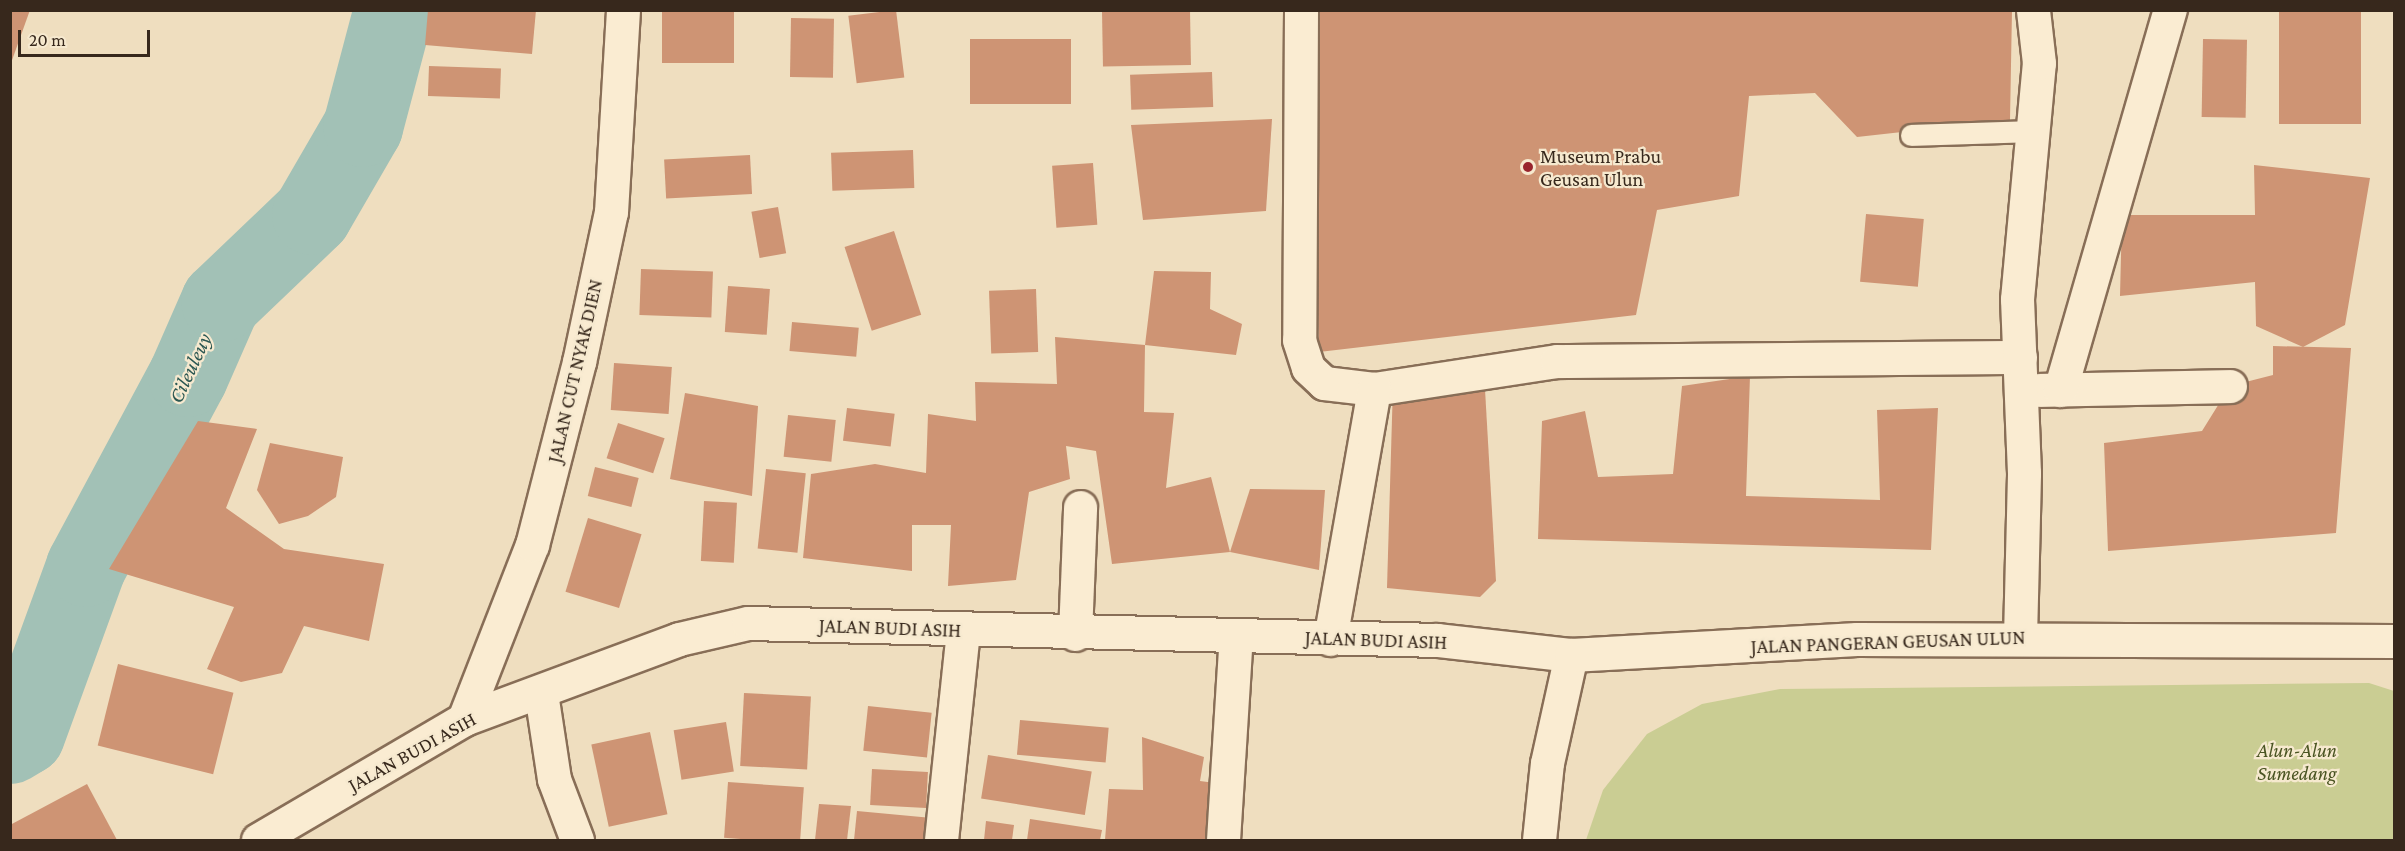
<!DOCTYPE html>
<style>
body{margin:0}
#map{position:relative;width:2405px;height:851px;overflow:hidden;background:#efdebf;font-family:"Crimson Pro",serif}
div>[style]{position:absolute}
.green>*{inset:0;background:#cacd93}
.river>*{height:80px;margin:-40px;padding:0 40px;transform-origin:40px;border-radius:40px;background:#a2c1b6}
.building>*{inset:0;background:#ce9474;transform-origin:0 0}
.roads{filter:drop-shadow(2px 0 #886e57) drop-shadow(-2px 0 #886e57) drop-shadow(0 2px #886e57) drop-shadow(0 -2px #886e57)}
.lane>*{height:21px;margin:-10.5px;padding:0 10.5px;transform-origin:10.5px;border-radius:10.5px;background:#faecd2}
.street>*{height:33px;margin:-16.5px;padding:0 16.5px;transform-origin:16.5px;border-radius:16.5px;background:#faecd2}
.secondary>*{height:33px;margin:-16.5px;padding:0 16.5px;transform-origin:16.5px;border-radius:16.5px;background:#faecd2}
.dots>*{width:16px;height:16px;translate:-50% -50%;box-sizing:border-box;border:3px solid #f6e9cf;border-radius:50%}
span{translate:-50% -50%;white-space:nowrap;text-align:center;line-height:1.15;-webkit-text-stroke:4.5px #f6e9cf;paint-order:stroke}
.poi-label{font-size:20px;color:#37281c}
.left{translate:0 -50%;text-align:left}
.street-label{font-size:20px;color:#37281c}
.park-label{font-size:20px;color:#4a5422;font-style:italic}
.water-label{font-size:21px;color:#2b5752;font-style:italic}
.frame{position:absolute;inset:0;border:12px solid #37281c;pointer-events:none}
.scale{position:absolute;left:18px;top:30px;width:132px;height:27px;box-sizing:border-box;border:3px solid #37281c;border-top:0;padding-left:8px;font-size:18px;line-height:21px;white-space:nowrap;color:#37281c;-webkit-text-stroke:4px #f6e9cf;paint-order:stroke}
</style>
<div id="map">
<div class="green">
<div style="clip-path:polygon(2369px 683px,2394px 691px,2394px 840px,1586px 840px,1603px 790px,1647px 734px,1702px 704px,1780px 689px)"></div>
</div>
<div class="river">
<div style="left:10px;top:744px;width:17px;rotate:-31deg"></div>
<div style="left:25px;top:735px;width:179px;rotate:-70deg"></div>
<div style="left:86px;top:567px;width:216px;rotate:-61.8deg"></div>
<div style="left:188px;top:377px;width:82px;rotate:-66.3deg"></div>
<div style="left:221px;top:302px;width:126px;rotate:-43.7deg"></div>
<div style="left:312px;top:215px;width:102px;rotate:-59.9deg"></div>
<div style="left:363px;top:127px;width:121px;rotate:-75.2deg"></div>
</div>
<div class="building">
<div style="clip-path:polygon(10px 10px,30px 10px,11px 63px,10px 63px)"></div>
<div style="clip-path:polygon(428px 10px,536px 10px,532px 54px,425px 45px)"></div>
<div style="left:662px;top:10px;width:72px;height:53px"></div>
<div style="left:896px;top:10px;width:68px;height:48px;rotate:83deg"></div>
<div style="left:1190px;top:10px;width:55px;height:88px;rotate:89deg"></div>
<div style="clip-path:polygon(1311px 10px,2012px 10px,2010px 120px,1857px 137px,1815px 93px,1749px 96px,1739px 196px,1657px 210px,1636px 315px,1319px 352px)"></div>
<div style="left:2279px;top:10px;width:82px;height:114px"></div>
<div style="left:791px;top:18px;width:43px;height:59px;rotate:1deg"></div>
<div style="left:970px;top:39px;width:101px;height:65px"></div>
<div style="left:2203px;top:39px;width:44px;height:78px;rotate:1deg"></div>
<div style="left:429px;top:66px;width:72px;height:30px;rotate:2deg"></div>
<div style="left:1212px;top:72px;width:35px;height:82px;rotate:88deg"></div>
<div style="clip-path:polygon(1272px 119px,1266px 211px,1143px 220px,1131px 125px)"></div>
<div style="left:913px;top:150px;width:38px;height:82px;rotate:88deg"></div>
<div style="left:750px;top:155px;width:39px;height:86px;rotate:87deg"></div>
<div style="left:1093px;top:163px;width:62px;height:41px;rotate:86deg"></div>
<div style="clip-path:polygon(2254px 165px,2370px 178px,2345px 325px,2303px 347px,2256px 326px,2255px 282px,2120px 296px,2122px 215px,2255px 215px)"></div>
<div style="left:778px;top:207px;width:47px;height:27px;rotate:80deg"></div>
<div style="left:1866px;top:214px;width:58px;height:68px;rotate:5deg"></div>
<div style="left:894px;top:231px;width:88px;height:52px;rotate:72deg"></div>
<div style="left:641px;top:269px;width:72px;height:46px;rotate:2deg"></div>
<div style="clip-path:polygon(1154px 271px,1211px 272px,1210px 309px,1242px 324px,1236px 355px,1145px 345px,1144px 412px,1174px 413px,1166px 488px,1211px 477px,1230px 552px,1112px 564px,1096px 451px,1066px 446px,1070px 479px,1029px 492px,1016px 580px,948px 586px,951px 525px,912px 525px,912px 571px,803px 558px,811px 474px,875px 464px,926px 473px,928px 414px,976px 421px,975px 382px,1057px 384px,1055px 337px,1145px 345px)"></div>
<div style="left:728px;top:286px;width:42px;height:46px;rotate:4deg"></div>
<div style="left:1036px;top:289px;width:63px;height:47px;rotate:88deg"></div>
<div style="left:792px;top:322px;width:67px;height:29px;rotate:5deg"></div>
<div style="clip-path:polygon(2273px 346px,2351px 348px,2336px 533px,2108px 551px,2104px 443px,2202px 431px,2230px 386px,2273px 375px)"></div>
<div style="left:614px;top:363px;width:58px;height:47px;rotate:4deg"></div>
<div style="clip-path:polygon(1484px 372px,1496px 581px,1480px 597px,1387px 588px,1393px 385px)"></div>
<div style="clip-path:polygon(1750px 376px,1746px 496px,1880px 500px,1877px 410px,1938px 408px,1931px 550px,1538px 539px,1542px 421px,1585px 411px,1598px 477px,1673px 474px,1682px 386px)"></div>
<div style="clip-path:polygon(685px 393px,758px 406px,752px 496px,670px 479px)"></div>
<div style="left:847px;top:408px;width:48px;height:33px;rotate:7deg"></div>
<div style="left:788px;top:415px;width:48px;height:42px;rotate:6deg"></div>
<div style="clip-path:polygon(198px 421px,257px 429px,226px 508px,284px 549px,384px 564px,369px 641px,304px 626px,282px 673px,241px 682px,207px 669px,234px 607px,109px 569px)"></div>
<div style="left:618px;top:423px;width:49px;height:37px;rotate:18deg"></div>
<div style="clip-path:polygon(270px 443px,343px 457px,336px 497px,308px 516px,279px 524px,257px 490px)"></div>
<div style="left:595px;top:467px;width:45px;height:30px;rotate:14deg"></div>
<div style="left:766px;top:469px;width:40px;height:80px;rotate:6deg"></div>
<div style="clip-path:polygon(1250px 489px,1325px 490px,1319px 570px,1230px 552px)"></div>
<div style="left:704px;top:501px;width:33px;height:60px;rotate:3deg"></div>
<div style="left:588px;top:518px;width:56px;height:77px;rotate:17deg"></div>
<div style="left:118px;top:664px;width:119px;height:84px;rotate:14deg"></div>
<div style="left:744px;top:693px;width:67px;height:73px;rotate:3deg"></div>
<div style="left:868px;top:706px;width:64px;height:45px;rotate:6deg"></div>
<div style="left:1020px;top:720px;width:89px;height:35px;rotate:5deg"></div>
<div style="left:726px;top:722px;width:50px;height:53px;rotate:81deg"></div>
<div style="left:650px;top:732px;width:84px;height:60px;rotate:78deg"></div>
<div style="clip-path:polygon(1142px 737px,1204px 757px,1200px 781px,1223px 784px,1212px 840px,1105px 840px,1109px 789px,1143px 790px)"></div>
<div style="left:988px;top:755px;width:105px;height:44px;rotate:9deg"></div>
<div style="left:872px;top:769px;width:56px;height:36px;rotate:3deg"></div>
<div style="left:728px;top:782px;width:76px;height:56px;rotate:4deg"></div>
<div style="clip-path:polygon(87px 784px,117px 840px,10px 840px,10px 825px)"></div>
<div style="clip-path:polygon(819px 804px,851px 806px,847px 840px,815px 840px)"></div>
<div style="clip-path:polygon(857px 811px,932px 818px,930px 840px,854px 840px)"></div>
<div style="clip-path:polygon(1030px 819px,1102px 830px,1100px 840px,1027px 840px)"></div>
<div style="clip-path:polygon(986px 821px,1014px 825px,1012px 840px,984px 840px)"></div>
</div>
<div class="roads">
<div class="lane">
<div style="left:1911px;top:135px;width:121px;rotate:-1.9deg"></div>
</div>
<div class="street">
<div style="left:1301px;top:10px;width:330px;rotate:90.3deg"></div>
<div style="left:1299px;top:340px;width:29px;rotate:72deg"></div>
<div style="left:1308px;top:368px;width:22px;rotate:43deg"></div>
<div style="left:1324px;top:383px;width:50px;rotate:6.8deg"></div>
<div style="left:1374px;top:389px;width:185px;rotate:-8.7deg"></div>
<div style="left:1557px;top:361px;width:463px;rotate:-0.5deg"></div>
<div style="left:2040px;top:390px;width:190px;rotate:-1.2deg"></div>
<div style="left:2060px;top:390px;width:396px;rotate:-73.9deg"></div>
<div style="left:1075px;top:634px;width:127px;rotate:-87.7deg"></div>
<div style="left:2020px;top:638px;width:165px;rotate:-88.6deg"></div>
<div style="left:2024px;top:473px;width:174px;rotate:-92.3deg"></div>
<div style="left:2017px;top:299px;width:237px;rotate:-84.7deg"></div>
<div style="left:2039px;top:63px;width:53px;rotate:-96.5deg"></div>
<div style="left:1330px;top:639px;width:254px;rotate:-80deg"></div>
<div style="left:541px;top:693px;width:87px;rotate:81.4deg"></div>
<div style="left:554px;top:779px;width:65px;rotate:69.3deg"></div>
<div style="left:941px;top:840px;width:211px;rotate:-84deg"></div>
<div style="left:1223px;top:840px;width:204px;rotate:-86.4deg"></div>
</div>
<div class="secondary">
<div style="left:464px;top:719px;width:187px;rotate:-68.7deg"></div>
<div style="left:532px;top:545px;width:189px;rotate:-75.6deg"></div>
<div style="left:579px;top:362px;width:153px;rotate:-78deg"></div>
<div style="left:611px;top:212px;width:202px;rotate:-86.6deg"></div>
<div style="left:258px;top:840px;width:239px;rotate:-30.4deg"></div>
<div style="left:464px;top:719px;width:229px;rotate:-20.4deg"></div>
<div style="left:679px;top:639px;width:71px;rotate:-13.1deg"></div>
<div style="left:748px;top:623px;width:689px;rotate:1.41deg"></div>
<div style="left:1437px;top:640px;width:135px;rotate:6.4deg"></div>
<div style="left:1539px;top:840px;width:77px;rotate:-84.1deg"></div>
<div style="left:1547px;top:763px;width:111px;rotate:-77.5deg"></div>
<div style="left:1571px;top:655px;width:286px;rotate:-3.2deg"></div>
<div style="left:1857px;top:639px;width:537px;rotate:0.21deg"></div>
</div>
</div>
<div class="dots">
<div style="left:1528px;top:167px;background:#99252d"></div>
</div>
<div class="poi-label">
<span class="left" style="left:1540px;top:168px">Museum Prabu<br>Geusan Ulun</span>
</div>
<div class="street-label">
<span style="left:575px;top:371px;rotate:-77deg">JALAN CUT NYAK DIEN</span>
<span style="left:890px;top:628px;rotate:2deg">JALAN BUDI ASIH</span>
<span style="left:1376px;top:640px;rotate:2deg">JALAN BUDI ASIH</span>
<span style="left:1888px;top:642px;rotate:-2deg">JALAN PANGERAN GEUSAN ULUN</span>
<span style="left:412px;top:752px;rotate:-29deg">JALAN BUDI ASIH</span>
</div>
<div class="park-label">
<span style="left:2297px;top:762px">Alun-Alun<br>Sumedang</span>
</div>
<div class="water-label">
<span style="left:190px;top:368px;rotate:-65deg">Cileuleuy</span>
</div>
<div class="frame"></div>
<div class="scale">20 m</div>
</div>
